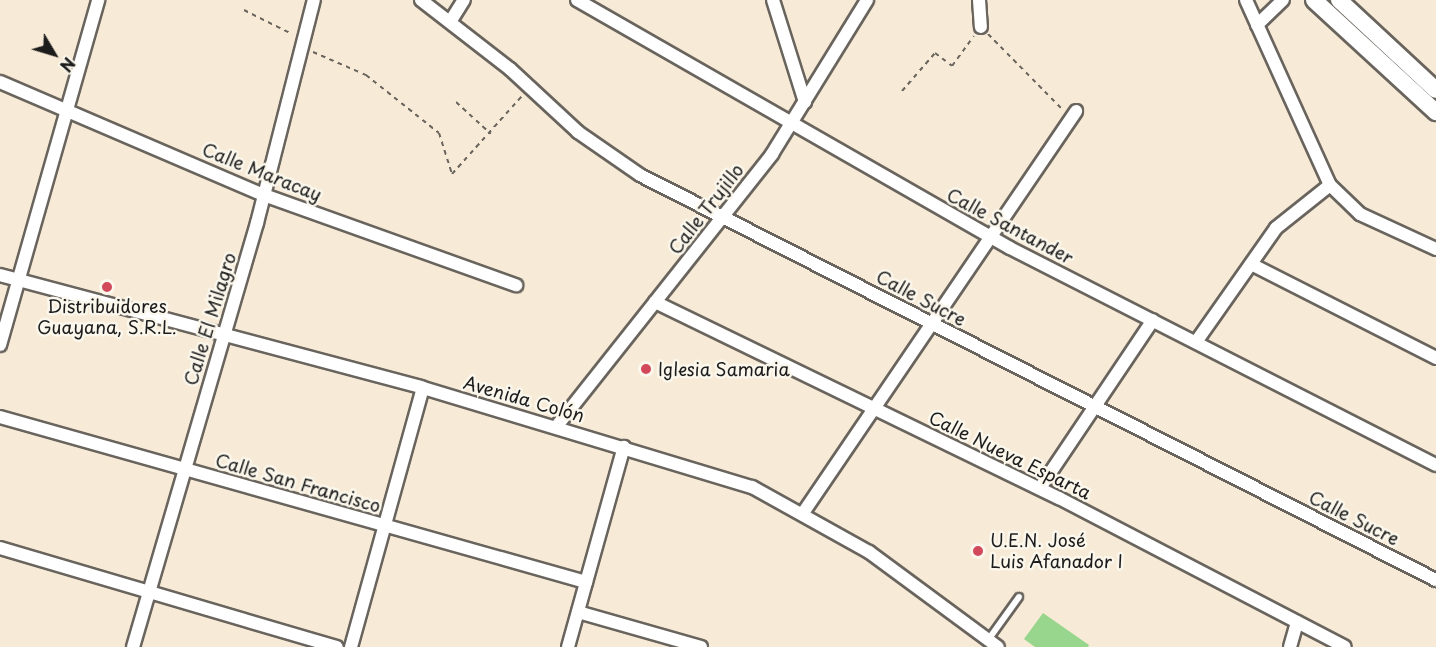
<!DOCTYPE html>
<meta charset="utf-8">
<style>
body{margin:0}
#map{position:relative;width:1436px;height:647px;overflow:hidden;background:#f7ead6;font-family:"Playpen Sans",sans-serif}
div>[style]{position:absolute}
.green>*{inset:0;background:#97d68c}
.path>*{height:2px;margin-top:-1px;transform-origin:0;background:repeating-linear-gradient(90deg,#69645d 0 4.5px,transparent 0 9px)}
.roads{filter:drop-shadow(2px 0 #69645d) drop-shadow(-2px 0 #69645d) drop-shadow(0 2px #69645d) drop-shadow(0 -2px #69645d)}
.lane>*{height:6px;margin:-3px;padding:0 3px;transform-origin:3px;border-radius:3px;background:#fff}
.street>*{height:12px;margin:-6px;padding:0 6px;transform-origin:6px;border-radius:6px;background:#fff}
.secondary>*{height:16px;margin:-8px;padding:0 8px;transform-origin:8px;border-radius:8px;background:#fff}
.dots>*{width:16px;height:16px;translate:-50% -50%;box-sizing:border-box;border:3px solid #fbf7ec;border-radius:50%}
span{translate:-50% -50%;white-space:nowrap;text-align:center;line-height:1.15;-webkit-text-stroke:5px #fbf7ec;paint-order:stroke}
.street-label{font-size:18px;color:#1c1c1c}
.poi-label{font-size:18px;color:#1c1c1c}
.left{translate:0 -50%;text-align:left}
.north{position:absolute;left:24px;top:24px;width:60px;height:60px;-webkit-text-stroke:4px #fbf7ec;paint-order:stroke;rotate:128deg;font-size:16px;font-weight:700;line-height:24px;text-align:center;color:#1c1c1c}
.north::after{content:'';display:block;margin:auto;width:21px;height:27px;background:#1c1c1c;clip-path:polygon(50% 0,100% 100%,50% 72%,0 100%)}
</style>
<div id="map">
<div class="green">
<div style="clip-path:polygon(1043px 613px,1089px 645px,1088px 647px,1035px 647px,1024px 639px)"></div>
</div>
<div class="path">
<div style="left:244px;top:10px;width:54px;rotate:26.6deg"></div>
<div style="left:988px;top:34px;width:105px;rotate:45.4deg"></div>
<div style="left:313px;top:52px;width:58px;rotate:23.5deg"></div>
<div style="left:366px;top:75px;width:93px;rotate:38.5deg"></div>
<div style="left:439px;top:133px;width:43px;rotate:72.4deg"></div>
<div style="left:452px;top:174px;width:106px;rotate:-48.1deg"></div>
<div style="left:902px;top:91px;width:50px;rotate:-49deg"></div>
<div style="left:935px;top:53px;width:21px;rotate:37deg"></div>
<div style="left:952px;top:66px;width:37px;rotate:-54deg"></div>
<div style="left:456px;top:102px;width:47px;rotate:42.4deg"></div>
</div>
<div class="roads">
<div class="lane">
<div style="left:988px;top:640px;width:53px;rotate:-54.2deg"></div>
</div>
<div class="street">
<div style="left:421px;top:0;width:113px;rotate:37.8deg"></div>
<div style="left:510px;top:69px;width:93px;rotate:42.8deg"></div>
<div style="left:578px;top:132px;width:75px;rotate:34.7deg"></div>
<div style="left:640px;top:175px;width:893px;rotate:26.97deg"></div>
<div style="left:577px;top:0;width:499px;rotate:29.8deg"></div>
<div style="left:1010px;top:248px;width:478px;rotate:27deg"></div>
<div style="left:773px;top:0;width:107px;rotate:72.6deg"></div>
<div style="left:979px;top:0;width:27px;rotate:86deg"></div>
<div style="left:1246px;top:0;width:203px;rotate:65.6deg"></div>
<div style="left:1330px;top:185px;width:42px;rotate:44deg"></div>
<div style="left:1360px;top:214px;width:84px;rotate:24.7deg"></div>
<div style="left:450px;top:22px;width:26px;rotate:-58deg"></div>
<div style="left:1257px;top:25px;width:36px;rotate:-44deg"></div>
<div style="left:0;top:82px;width:287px;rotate:23.2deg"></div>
<div style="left:264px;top:195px;width:268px;rotate:19.7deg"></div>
<div style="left:1251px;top:264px;width:208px;rotate:26.9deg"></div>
<div style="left:0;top:275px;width:435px;rotate:14.9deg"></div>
<div style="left:420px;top:387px;width:347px;rotate:16.8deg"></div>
<div style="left:752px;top:487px;width:134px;rotate:29.1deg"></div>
<div style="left:869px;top:552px;width:160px;rotate:36.4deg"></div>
<div style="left:655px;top:302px;width:449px;rotate:25.9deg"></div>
<div style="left:1059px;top:498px;width:322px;rotate:27.5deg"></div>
<div style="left:1196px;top:342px;width:139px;rotate:-54.9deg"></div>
<div style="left:1276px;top:228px;width:69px;rotate:-38.5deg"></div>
<div style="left:0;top:345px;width:359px;rotate:-74.1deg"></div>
<div style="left:0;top:417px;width:609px;rotate:15.73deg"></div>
<div style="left:556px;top:427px;width:348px;rotate:-51.6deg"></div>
<div style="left:772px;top:154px;width:181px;rotate:-58.3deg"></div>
<div style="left:1040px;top:488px;width:202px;rotate:-56.1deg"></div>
<div style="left:803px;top:513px;width:486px;rotate:-55.8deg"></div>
<div style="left:0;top:548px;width:351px;rotate:16.4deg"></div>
<div style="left:578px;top:612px;width:128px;rotate:15.9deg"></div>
<div style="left:133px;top:647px;width:442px;rotate:-73.7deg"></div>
<div style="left:257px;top:223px;width:230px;rotate:-75.7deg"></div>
<div style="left:351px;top:647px;width:269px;rotate:-74.5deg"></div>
<div style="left:568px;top:647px;width:208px;rotate:-74.4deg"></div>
<div style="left:1290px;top:647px;width:26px;rotate:-74deg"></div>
</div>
<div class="secondary">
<div style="left:1314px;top:0;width:166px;rotate:42.6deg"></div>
<div style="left:1339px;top:0;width:132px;rotate:42.9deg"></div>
</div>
</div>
<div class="dots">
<div style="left:107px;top:287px;background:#d1495b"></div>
<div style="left:646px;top:369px;background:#d1495b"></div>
<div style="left:978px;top:551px;background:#d1495b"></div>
</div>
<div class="street-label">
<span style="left:262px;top:172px;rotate:22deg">Calle Maracay</span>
<span style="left:706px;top:209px;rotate:-52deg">Calle Trujillo</span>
<span style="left:1010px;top:226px;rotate:28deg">Calle Santander</span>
<span style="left:921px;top:298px;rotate:28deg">Calle Sucre</span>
<span style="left:210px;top:319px;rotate:-73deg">Calle El Milagro</span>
<span style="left:524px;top:399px;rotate:16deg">Avenida Colón</span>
<span style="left:1010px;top:455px;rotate:26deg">Calle Nueva Esparta</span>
<span style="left:298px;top:483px;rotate:16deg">Calle San Francisco</span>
<span style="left:1354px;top:518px;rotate:27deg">Calle Sucre</span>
</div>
<div class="poi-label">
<span style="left:107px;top:317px">Distribuidores<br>Guayana, S.R.L.</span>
<span class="left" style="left:658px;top:369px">Iglesia Samaria</span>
<span class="left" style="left:990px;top:551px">U.E.N. José<br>Luis Afanador I</span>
</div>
<div class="north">N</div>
</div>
